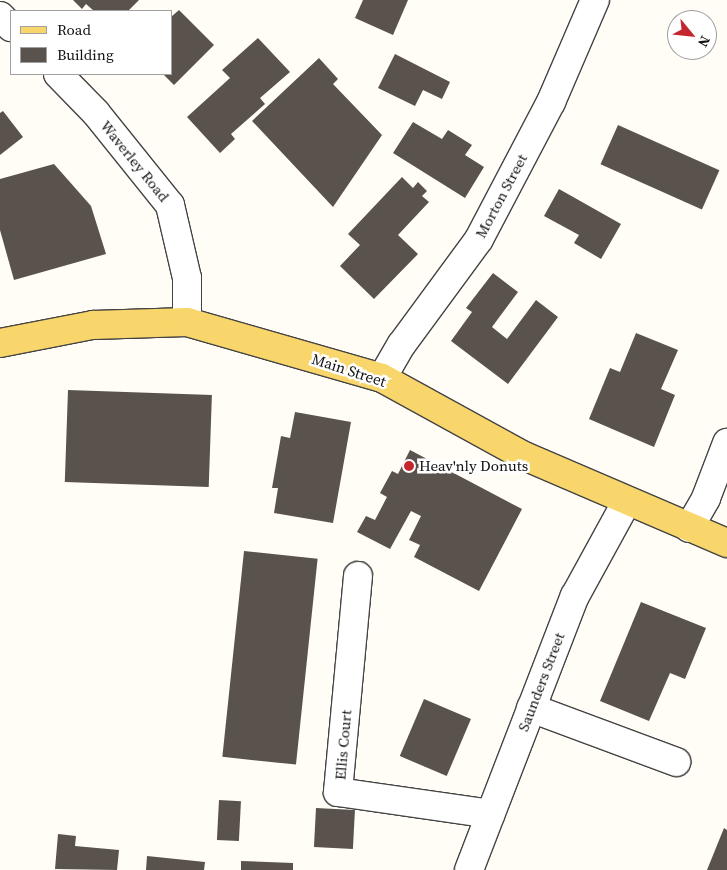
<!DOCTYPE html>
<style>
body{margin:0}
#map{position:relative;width:727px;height:870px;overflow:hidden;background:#fffdf5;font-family:"Source Serif 4",serif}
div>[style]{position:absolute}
.building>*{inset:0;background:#5a524d;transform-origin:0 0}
.roads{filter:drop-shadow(1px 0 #444) drop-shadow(-1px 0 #444) drop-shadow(0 1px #444) drop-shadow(0 -1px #444)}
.minor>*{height:28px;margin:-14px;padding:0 14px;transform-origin:14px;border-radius:14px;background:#fff}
.major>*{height:28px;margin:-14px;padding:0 14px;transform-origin:14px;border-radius:14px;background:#f9d66b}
.dots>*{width:14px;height:14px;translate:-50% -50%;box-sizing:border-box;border:2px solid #fff;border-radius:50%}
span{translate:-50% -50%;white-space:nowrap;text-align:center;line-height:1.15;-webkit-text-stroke:5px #fff;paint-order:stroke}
.street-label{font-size:15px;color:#111}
.poi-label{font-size:15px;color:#111}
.left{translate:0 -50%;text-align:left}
.legend{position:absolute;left:10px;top:10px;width:162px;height:65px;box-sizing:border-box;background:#fff;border:1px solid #a0a0a0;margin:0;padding:6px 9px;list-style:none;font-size:15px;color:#111}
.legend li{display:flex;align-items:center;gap:10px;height:25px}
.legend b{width:25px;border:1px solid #a0a0a0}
.north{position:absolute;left:667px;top:10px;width:50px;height:50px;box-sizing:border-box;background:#fff;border:1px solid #a0a0a0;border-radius:50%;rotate:118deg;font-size:14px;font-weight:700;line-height:20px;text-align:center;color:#111}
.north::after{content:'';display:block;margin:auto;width:18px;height:22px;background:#c4262e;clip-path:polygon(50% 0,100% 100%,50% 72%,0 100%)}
</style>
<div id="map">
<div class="building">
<div style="clip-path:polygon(73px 0,139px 0,128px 11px,94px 11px,86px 4px,82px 9px)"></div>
<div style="clip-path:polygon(363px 0,408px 0,393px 35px,355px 18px)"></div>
<div style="clip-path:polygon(179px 10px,214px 45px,174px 85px,163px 74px,171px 74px,171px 17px)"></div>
<div style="clip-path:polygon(258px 38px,290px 72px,260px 98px,265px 104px,231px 134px,235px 139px,220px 153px,187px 117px,230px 78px,222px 70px)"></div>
<div style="clip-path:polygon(395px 54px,450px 82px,442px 99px,423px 90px,415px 106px,378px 88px)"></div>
<div style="clip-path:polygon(319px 58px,338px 79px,333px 84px,382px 135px,333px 207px,252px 121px)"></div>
<div style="clip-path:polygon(3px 111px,23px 137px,0 155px,0 113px)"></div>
<div style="clip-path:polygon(413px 122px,442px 139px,448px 130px,472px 145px,465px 155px,484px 167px,465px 198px,393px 153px)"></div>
<div style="left:618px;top:125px;width:111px;height:43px;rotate:24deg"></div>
<div style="clip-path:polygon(54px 164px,91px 206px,106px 254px,14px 280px,0 230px,0 179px)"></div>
<div style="clip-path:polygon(402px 177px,413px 188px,418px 182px,427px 191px,422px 196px,429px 202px,398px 235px,418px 254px,374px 299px,340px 266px,360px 245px,348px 234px)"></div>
<div style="clip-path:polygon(559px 189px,621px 224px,601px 259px,574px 243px,579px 235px,544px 216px)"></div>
<div style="clip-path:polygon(493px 273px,518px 292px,492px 327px,507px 339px,536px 300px,558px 317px,508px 384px,451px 341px,472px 312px,466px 308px)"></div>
<div style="clip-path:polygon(636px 333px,678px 350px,661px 389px,675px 395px,654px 447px,589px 419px,610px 368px,620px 372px)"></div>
<div style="left:68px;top:390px;width:144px;height:92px;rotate:2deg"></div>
<div style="clip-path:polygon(295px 412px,351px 422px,333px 523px,274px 513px,278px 488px,272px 488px,281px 436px,290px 438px)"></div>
<div style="clip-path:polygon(410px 450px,522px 509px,479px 591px,414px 557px,420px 545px,409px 540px,421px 516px,411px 511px,390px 549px,357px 532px,366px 516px,375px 520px,387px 497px,380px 493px,392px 471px,398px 474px)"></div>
<div style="left:244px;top:551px;width:74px;height:207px;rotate:6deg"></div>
<div style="clip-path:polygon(641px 602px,706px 628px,685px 679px,670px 673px,649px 721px,600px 701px)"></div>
<div style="left:424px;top:699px;width:51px;height:62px;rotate:23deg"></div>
<div style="left:219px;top:800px;width:22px;height:40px;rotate:3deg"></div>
<div style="left:316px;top:808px;width:39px;height:39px;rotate:3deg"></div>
<div style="clip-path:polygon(724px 828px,727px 830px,727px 870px,707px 870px)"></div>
<div style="clip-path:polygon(58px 834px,76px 836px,75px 846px,119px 850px,117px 870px,55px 869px)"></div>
<div style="clip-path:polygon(147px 856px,205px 862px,204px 870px,146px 870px)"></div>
<div style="clip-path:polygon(241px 861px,293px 863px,293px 870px,241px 870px)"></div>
</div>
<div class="roads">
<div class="minor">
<div style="left:0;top:16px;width:16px;rotate:45deg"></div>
<div style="left:58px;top:74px;width:54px;rotate:45.7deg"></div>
<div style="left:96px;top:113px;width:118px;rotate:51.2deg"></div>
<div style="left:170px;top:205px;width:75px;rotate:76.9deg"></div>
<div style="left:187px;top:278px;width:44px;rotate:90deg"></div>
<div style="left:382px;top:378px;width:39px;rotate:-60deg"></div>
<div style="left:402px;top:344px;width:130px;rotate:-53.7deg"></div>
<div style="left:479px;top:239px;width:155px;rotate:-62.3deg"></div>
<div style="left:551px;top:102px;width:111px;rotate:-66.7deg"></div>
<div style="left:689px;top:528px;width:34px;rotate:-60deg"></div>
<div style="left:706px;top:498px;width:59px;rotate:-69.1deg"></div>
<div style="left:358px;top:576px;width:217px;rotate:95.3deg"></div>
<div style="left:338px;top:792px;width:154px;rotate:8.2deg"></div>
<div style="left:531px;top:708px;width:155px;rotate:20.4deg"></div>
<div style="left:469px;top:870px;width:294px;rotate:-68.9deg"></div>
<div style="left:575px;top:596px;width:108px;rotate:-61.3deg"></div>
</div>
<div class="major">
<div style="left:0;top:343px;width:95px;rotate:-11deg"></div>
<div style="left:93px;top:325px;width:94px;rotate:-1.8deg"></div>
<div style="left:187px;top:322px;width:203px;rotate:16deg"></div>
<div style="left:382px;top:378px;width:162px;rotate:28.8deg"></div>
<div style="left:524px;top:456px;width:221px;rotate:23.2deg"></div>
</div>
</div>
<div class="dots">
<div style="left:409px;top:466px;background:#c4262e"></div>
</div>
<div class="street-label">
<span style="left:135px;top:161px;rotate:51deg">Waverley Road</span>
<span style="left:501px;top:196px;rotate:-62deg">Morton Street</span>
<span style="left:349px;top:370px;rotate:18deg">Main Street</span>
<span style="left:541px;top:682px;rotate:-69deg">Saunders Street</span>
<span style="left:343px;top:745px;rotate:-85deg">Ellis Court</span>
</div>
<div class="poi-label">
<span class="left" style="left:419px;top:466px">Heav'nly Donuts</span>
</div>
<ul class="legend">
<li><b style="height:6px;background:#f9d66b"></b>Road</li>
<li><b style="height:14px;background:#5a524d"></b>Building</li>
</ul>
<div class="north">N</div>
</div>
